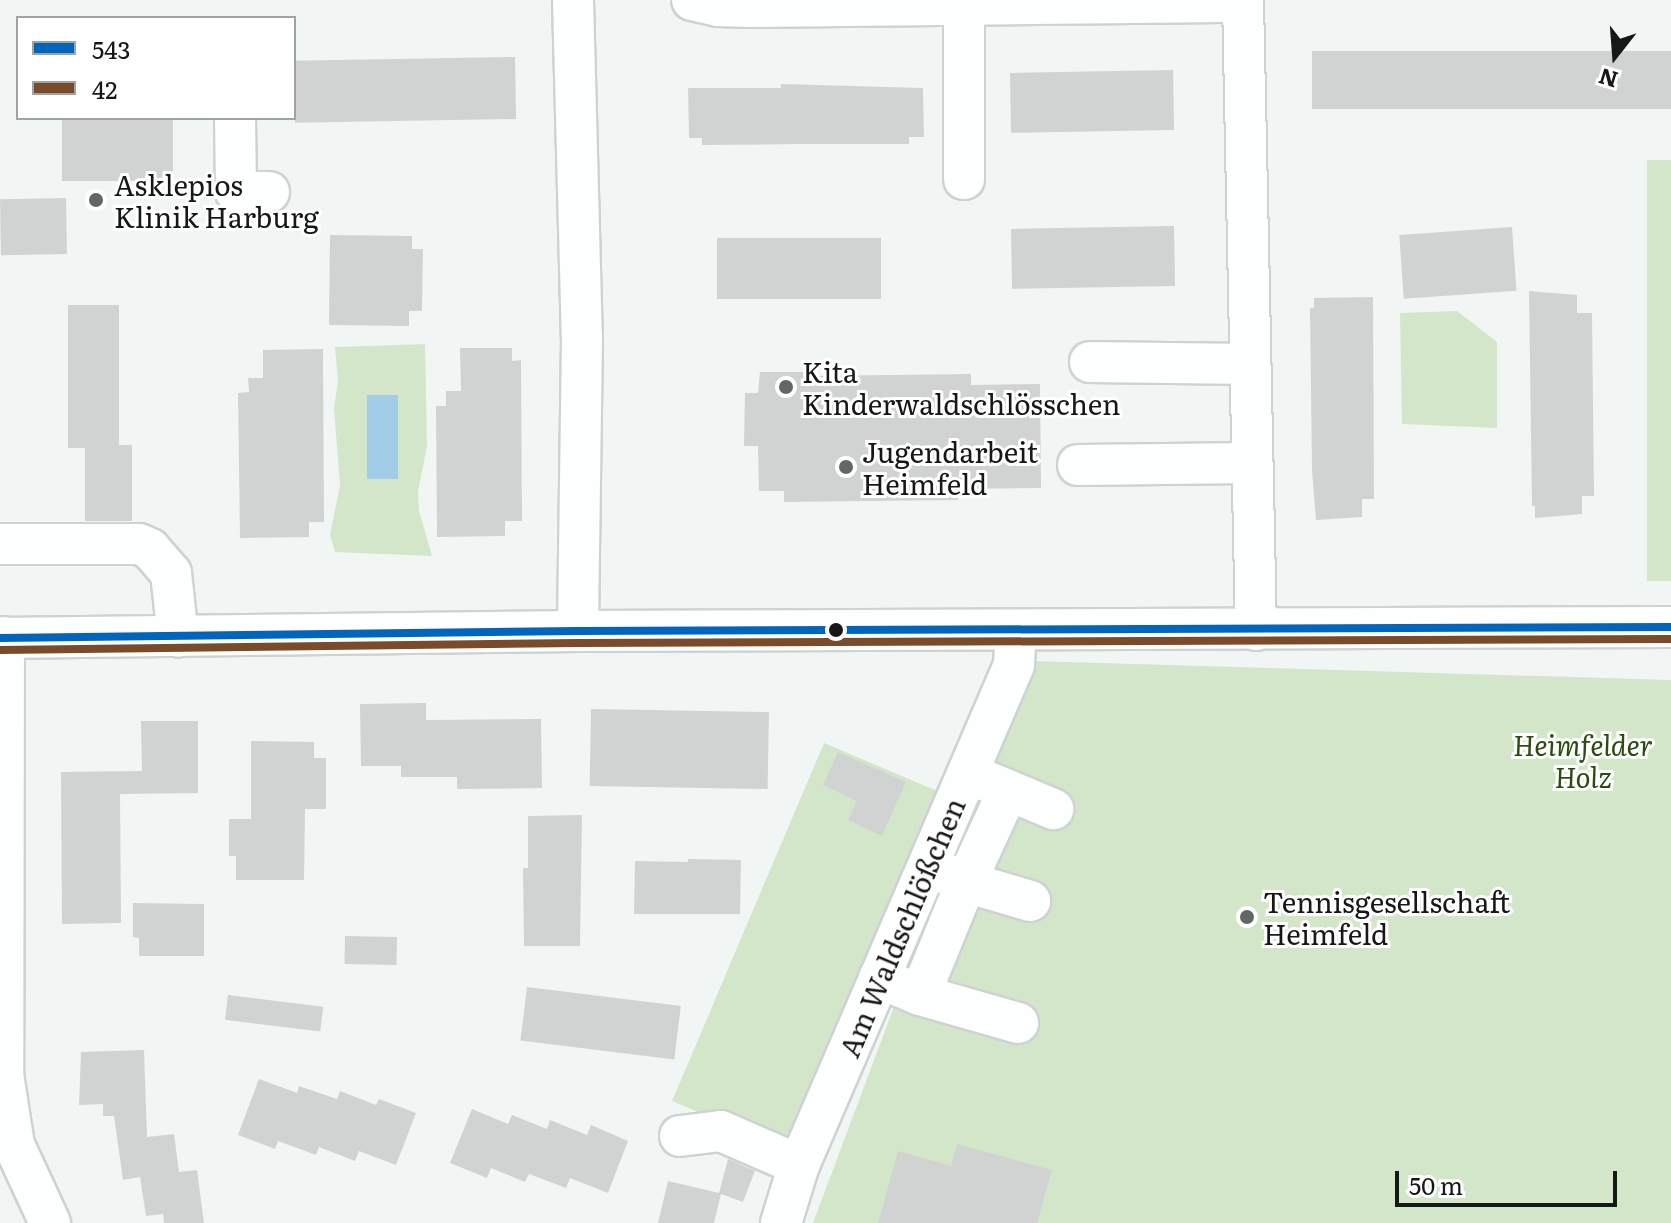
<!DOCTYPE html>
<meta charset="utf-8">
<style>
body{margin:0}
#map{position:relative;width:1671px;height:1223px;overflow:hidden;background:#f1f6f5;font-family:Literata,serif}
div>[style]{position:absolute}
.green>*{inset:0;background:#d3e6ca;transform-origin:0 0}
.water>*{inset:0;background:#a2cde9;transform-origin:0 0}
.building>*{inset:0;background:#d0d3d2;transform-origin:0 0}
.roads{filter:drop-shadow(2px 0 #cfd2d2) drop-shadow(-2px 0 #cfd2d2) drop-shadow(0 2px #cfd2d2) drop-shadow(0 -2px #cfd2d2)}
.minor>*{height:40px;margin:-20px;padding:0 20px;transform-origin:20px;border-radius:20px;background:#fdfefe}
.bus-1>*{height:8px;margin:-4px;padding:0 4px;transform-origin:4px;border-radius:4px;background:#0065bd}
.bus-2>*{height:8px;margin:-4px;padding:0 4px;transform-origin:4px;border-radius:4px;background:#7a4b2a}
.dots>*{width:22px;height:22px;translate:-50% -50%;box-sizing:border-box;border:4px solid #fff;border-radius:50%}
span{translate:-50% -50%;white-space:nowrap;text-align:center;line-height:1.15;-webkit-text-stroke:6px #fff;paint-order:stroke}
.poi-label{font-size:28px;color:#151817}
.left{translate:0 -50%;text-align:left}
.park-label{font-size:28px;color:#2c4b11;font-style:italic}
.street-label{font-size:28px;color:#151817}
.legend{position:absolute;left:16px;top:16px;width:280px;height:104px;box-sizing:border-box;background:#fff;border:2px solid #a1a3a2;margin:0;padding:10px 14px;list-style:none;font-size:24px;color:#151817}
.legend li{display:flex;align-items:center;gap:16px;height:40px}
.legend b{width:40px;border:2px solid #a1a3a2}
.north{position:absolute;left:1575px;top:16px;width:80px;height:80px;-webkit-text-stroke:6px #fff;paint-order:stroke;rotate:197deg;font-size:22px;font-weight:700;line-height:32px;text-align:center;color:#151817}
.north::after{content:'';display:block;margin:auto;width:28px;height:36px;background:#151817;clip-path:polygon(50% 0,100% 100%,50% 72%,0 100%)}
.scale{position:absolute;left:1395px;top:1171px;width:222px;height:36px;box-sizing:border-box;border:4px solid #151817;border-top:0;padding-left:10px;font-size:24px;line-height:28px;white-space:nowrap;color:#151817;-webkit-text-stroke:6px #fff;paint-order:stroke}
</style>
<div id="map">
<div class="green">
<div style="left:1671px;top:160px;width:421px;height:24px;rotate:90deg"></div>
<div style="clip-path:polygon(1457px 311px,1497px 342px,1497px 428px,1402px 424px,1400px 313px)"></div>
<div style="clip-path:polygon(425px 344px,427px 446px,418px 492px,419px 511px,432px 556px,335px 552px,330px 535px,340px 485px,334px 408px,338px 381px,335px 347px)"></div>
<div style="clip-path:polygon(1033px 661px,1671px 680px,1671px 1223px,813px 1223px,901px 988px)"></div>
<div style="left:824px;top:743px;width:125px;height:389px;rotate:23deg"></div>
</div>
<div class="water">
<div style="left:367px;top:395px;width:31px;height:84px"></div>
</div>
<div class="building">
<div style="left:1671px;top:51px;width:58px;height:359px;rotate:90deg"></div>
<div style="left:515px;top:57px;width:62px;height:221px;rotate:89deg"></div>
<div style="left:1173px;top:70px;width:60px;height:163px;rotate:89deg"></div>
<div style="clip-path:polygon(781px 84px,923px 88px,924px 137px,909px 137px,909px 144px,802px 144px,702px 145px,702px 138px,689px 138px,688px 88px,781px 88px)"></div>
<div style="left:62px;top:118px;width:111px;height:63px"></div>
<div style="left:66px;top:198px;width:56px;height:66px;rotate:89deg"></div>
<div style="left:1174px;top:226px;width:60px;height:163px;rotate:89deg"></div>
<div style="left:1512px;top:227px;width:64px;height:113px;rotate:86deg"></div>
<div style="clip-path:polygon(330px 235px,412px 236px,412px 249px,423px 249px,422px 311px,409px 311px,409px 326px,329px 325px)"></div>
<div style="left:881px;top:238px;width:61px;height:164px;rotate:90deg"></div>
<div style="clip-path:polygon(1529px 291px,1577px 295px,1577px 313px,1592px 313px,1594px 496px,1582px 496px,1582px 514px,1535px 518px,1535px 506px,1532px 506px)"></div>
<div style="clip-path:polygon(1373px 297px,1374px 499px,1362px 499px,1362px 517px,1316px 520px,1312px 470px,1310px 308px,1314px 308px,1314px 298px)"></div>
<div style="clip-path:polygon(68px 305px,119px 305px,119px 445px,132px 445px,132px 521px,85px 521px,85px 448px,68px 448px)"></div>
<div style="clip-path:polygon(460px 348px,512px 348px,512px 361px,521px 360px,522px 521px,505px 521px,505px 536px,437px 537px,436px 406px,446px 406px,446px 391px,461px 391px)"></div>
<div style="clip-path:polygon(323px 349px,324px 522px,309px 522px,309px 537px,240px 538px,238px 393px,249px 392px,248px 378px,263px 378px,263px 350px)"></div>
<div style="clip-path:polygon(760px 372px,809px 372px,809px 376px,971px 374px,971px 385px,1040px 384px,1041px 488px,958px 489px,958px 500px,784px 502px,784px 491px,759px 491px,758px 446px,744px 446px,745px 393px,758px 393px)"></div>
<div style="clip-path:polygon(426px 703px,426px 720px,541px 719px,542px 788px,457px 789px,457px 777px,401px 777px,401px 766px,361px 766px,360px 704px)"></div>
<div style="left:591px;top:709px;width:178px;height:77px;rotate:1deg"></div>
<div style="clip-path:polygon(141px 721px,198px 721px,198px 793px,120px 794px,121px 923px,62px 924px,61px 772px,142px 771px)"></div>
<div style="clip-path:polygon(251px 741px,314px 742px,314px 758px,326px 758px,326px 809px,305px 809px,304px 880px,236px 880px,236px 856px,229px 856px,229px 819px,251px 819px)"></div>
<div style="clip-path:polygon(838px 752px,906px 782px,882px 836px,848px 820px,857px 801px,823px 785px)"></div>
<div style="clip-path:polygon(582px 815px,580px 946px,524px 946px,523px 868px,528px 868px,528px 816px)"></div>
<div style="clip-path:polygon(688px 859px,741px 860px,740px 914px,634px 914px,635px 861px,688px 862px)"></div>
<div style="clip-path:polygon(133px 903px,204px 904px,204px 956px,139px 956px,139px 938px,133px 937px)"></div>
<div style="left:345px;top:936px;width:52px;height:28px;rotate:1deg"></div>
<div style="left:527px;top:987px;width:155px;height:54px;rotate:7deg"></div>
<div style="left:228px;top:995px;width:96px;height:25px;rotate:7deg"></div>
<div style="clip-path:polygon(144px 1050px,147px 1137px,174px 1134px,179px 1172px,197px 1170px,204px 1223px,164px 1223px,163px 1214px,146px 1216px,140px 1177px,123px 1180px,114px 1116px,103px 1116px,103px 1104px,79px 1105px,81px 1052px)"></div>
<div style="clip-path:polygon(259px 1079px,297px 1093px,299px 1086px,337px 1099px,340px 1091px,376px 1105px,379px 1099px,416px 1113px,396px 1165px,359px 1151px,355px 1161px,319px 1147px,316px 1155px,278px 1141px,275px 1149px,238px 1135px)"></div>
<div style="clip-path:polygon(472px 1109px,508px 1124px,512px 1115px,547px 1129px,550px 1120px,587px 1135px,591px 1125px,628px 1141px,608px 1193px,570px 1178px,566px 1188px,529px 1174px,525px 1182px,491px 1168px,487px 1178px,450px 1163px)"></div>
<div style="clip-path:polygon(957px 1144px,1052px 1170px,1037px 1223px,878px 1223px,898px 1151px,951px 1166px)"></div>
<div style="clip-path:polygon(728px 1159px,755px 1171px,743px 1202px,721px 1194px,714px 1223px,658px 1223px,668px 1181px,719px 1193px)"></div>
</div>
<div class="roads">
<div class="minor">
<div style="left:573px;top:0;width:338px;rotate:88.5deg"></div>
<div style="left:582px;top:338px;width:293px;rotate:90.8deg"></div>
<div style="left:692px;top:0;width:27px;rotate:13deg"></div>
<div style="left:718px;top:6px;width:32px;rotate:2deg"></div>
<div style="left:750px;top:7px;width:493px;rotate:-0.6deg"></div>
<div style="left:1243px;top:0;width:630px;rotate:88.82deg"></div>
<div style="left:235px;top:118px;width:74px;rotate:89.2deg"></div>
<div style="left:236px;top:192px;width:33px"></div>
<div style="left:964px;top:179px;width:174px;rotate:-90deg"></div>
<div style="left:1090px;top:362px;width:160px;rotate:0.7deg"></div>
<div style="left:1078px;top:465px;width:173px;rotate:-0.7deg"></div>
<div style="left:0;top:544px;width:139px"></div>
<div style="left:139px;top:544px;width:12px;rotate:24deg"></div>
<div style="left:150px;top:549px;width:32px;rotate:49deg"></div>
<div style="left:171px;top:573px;width:64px;rotate:83.8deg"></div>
<div style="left:4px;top:637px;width:437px;rotate:90.1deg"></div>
<div style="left:3px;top:1074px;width:72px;rotate:81.2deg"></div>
<div style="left:14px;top:1145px;width:86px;rotate:65.2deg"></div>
<div style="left:0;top:638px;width:578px;rotate:-0.69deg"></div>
<div style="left:578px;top:631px;width:1093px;rotate:-0.21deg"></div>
<div style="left:986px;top:781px;width:73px;rotate:22.7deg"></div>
<div style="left:944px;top:873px;width:24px;rotate:22deg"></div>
<div style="left:966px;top:882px;width:100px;rotate:-65.2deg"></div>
<div style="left:879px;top:978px;width:44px;rotate:22.5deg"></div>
<div style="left:920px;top:995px;width:122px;rotate:-67.8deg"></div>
<div style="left:966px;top:882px;width:67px;rotate:16.5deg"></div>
<div style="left:920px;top:995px;width:102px;rotate:15.9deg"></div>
<div style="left:680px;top:1136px;width:41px;rotate:-7deg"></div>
<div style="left:721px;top:1131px;width:85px;rotate:23.6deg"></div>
<div style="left:781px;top:1223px;width:61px;rotate:-72.8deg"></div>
<div style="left:799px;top:1165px;width:544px;rotate:-66.73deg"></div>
<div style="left:1014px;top:665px;width:34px;rotate:-87deg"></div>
</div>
</div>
<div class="bus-1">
<div style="left:0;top:638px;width:578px;rotate:-0.69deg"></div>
<div style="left:578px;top:631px;width:1093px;rotate:-0.21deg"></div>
</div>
<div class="bus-2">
<div style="left:0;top:650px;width:578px;rotate:-0.69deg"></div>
<div style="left:578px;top:643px;width:1093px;rotate:-0.21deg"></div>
</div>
<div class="dots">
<div style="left:96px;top:200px;background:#626665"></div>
<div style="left:786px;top:387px;background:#626665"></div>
<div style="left:846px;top:467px;background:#626665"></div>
<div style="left:836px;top:630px;background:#151817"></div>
<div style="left:1247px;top:917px;background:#626665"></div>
</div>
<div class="poi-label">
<span class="left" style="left:114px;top:200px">Asklepios<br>Klinik Harburg</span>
<span class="left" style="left:802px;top:387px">Kita<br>Kinderwaldschlösschen</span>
<span class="left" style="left:862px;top:467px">Jugendarbeit<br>Heimfeld</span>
<span class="left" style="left:1263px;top:917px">Tennisgesellschaft<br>Heimfeld</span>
</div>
<div class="park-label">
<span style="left:1583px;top:760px">Heimfelder<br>Holz</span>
</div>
<div class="street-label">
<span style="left:901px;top:927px;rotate:-67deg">Am Waldschlößchen</span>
</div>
<ul class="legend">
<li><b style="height:10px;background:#0065bd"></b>543</li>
<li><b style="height:10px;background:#7a4b2a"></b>42</li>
</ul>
<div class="north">N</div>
<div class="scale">50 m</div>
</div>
